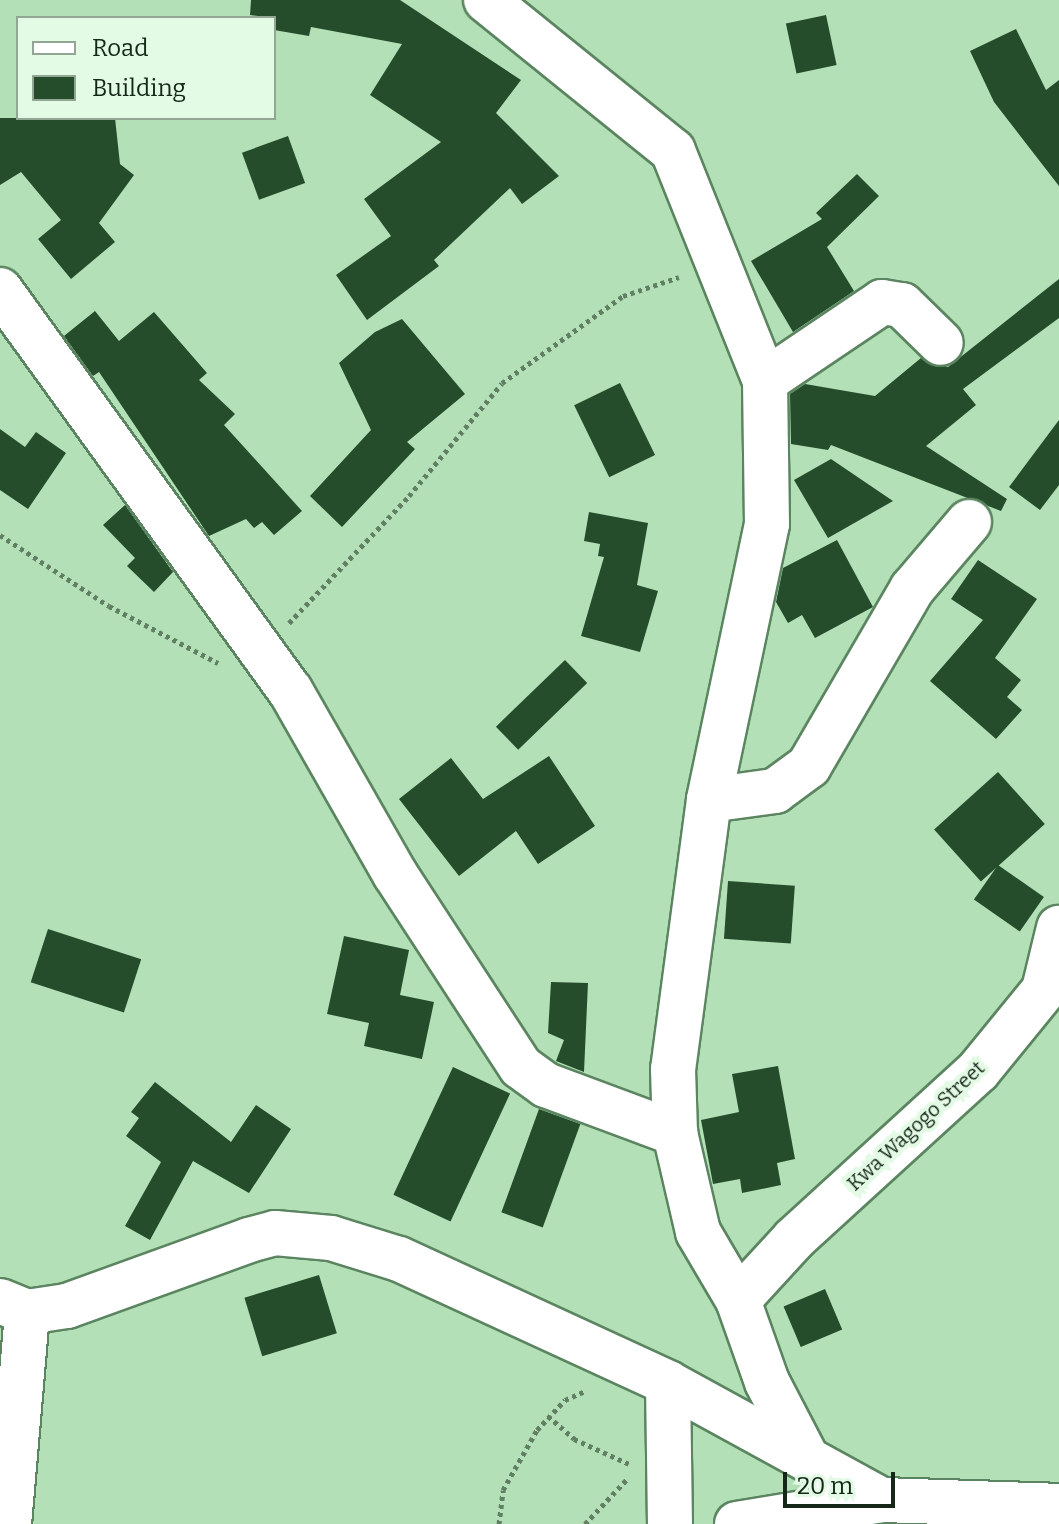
<!DOCTYPE html>
<style>
body{margin:0}
#map{position:relative;width:1059px;height:1524px;overflow:hidden;background:#b3e0b7;font-family:Bitter,serif}
div>[style]{position:absolute}
.building>*{inset:0;background:#254d2b;transform-origin:0 0}
.path>*{height:5px;margin-top:-2.5px;transform-origin:0;background:repeating-linear-gradient(90deg,#607f63 0 4px,transparent 0 8px)}
.roads{filter:drop-shadow(2px 0 #5b8560) drop-shadow(-2px 0 #5b8560) drop-shadow(0 2px #5b8560) drop-shadow(0 -2px #5b8560)}
.minor>*{height:44px;margin:-22px;padding:0 22px;transform-origin:22px;border-radius:22px;background:#fff}
span{translate:-50% -50%;white-space:nowrap;text-align:center;line-height:1.15;-webkit-text-stroke:8px #e3fae5;paint-order:stroke}
.street-label{font-size:20px;color:#152717}
.legend{position:absolute;left:16px;top:16px;width:260px;height:104px;box-sizing:border-box;background:#e3fae5;border:2px solid #91a693;margin:0;padding:10px 14px;list-style:none;font-size:24px;color:#152717}
.legend li{display:flex;align-items:center;gap:16px;height:40px}
.legend b{width:40px;border:2px solid #91a693}
.scale{position:absolute;left:783px;top:1472px;width:112px;height:36px;box-sizing:border-box;border:4px solid #152717;border-top:0;padding-left:10px;font-size:24px;line-height:28px;white-space:nowrap;color:#152717;-webkit-text-stroke:6px #e3fae5;paint-order:stroke}
</style>
<div id="map">
<div class="building">
<div style="clip-path:polygon(251px 0,400px 0,521px 80px,496px 113px,559px 176px,522px 204px,510px 188px,434px 260px,439px 266px,367px 320px,336px 275px,391px 236px,364px 199px,441px 142px,370px 95px,402px 44px,311px 27px,309px 36px,274px 30px,274px 18px,250px 15px)"></div>
<div style="left:826px;top:15px;width:51px;height:41px;rotate:78deg"></div>
<div style="clip-path:polygon(1016px 29px,1046px 90px,1059px 80px,1059px 186px,994px 102px,970px 51px)"></div>
<div style="clip-path:polygon(0 118px,115px 118px,120px 164px,134px 175px,99px 223px,115px 242px,71px 279px,38px 239px,61px 220px,21px 172px,0 185px)"></div>
<div style="left:288px;top:136px;width:50px;height:49px;rotate:70deg"></div>
<div style="clip-path:polygon(857px 174px,879px 196px,827px 247px,854px 291px,793px 332px,751px 261px,822px 219px,816px 213px)"></div>
<div style="clip-path:polygon(1059px 279px,1059px 318px,963px 389px,976px 405px,926px 446px,1007px 499px,1001px 511px,831px 445px,828px 450px,791px 444px,790px 394px,805px 384px,875px 396px,921px 358px,948px 367px)"></div>
<div style="clip-path:polygon(95px 311px,119px 341px,154px 312px,207px 373px,199px 380px,235px 414px,224px 425px,302px 511px,274px 535px,262px 522px,254px 528px,246px 519px,209px 536px,99px 372px,93px 376px,64px 336px)"></div>
<div style="clip-path:polygon(402px 319px,465px 394px,407px 442px,415px 449px,342px 527px,310px 496px,371px 430px,339px 363px,375px 332px)"></div>
<div style="left:620px;top:383px;width:80px;height:51px;rotate:64deg"></div>
<div style="clip-path:polygon(1059px 420px,1059px 485px,1040px 510px,1009px 487px)"></div>
<div style="clip-path:polygon(0 429px,25px 447px,36px 432px,66px 453px,28px 509px,0 490px)"></div>
<div style="clip-path:polygon(831px 459px,893px 501px,828px 538px,794px 480px)"></div>
<div style="clip-path:polygon(125px 505px,173px 572px,154px 592px,127px 566px,135px 558px,103px 525px)"></div>
<div style="clip-path:polygon(589px 512px,648px 523px,637px 585px,658px 591px,640px 652px,581px 636px,604px 557px,598px 556px,600px 544px,584px 541px)"></div>
<div style="clip-path:polygon(837px 540px,873px 607px,815px 638px,802px 615px,788px 623px,776px 602px,783px 568px)"></div>
<div style="clip-path:polygon(978px 560px,1037px 599px,995px 658px,1021px 680px,1007px 697px,1022px 710px,996px 739px,930px 681px,983px 620px,951px 599px)"></div>
<div style="left:565px;top:660px;width:32px;height:96px;rotate:46deg"></div>
<div style="clip-path:polygon(549px 756px,595px 826px,538px 864px,516px 831px,459px 876px,399px 799px,451px 758px,483px 799px)"></div>
<div style="left:998px;top:772px;width:70px;height:86px;rotate:48deg"></div>
<div style="left:998px;top:865px;width:56px;height:42px;rotate:35deg"></div>
<div style="left:728px;top:881px;width:67px;height:58px;rotate:4deg"></div>
<div style="left:48px;top:929px;width:98px;height:56px;rotate:18deg"></div>
<div style="clip-path:polygon(344px 936px,409px 950px,400px 995px,434px 1002px,422px 1059px,364px 1046px,369px 1023px,327px 1014px)"></div>
<div style="clip-path:polygon(551px 982px,588px 983px,584px 1072px,556px 1061px,564px 1040px,548px 1033px)"></div>
<div style="clip-path:polygon(778px 1066px,795px 1159px,777px 1163px,781px 1185px,742px 1193px,740px 1179px,713px 1184px,701px 1120px,739px 1112px,732px 1074px)"></div>
<div style="left:453px;top:1067px;width:63px;height:141px;rotate:25deg"></div>
<div style="clip-path:polygon(155px 1082px,231px 1142px,256px 1105px,291px 1129px,249px 1193px,193px 1161px,150px 1240px,125px 1226px,161px 1162px,126px 1136px,139px 1118px,131px 1112px)"></div>
<div style="left:539px;top:1109px;width:44px;height:110px;rotate:20deg"></div>
<div style="left:319px;top:1275px;width:61px;height:78px;rotate:73deg"></div>
<div style="left:825px;top:1289px;width:44px;height:45px;rotate:67deg"></div>
</div>
<div class="path">
<div style="left:0;top:535px;width:130px;rotate:33.1deg"></div>
<div style="left:109px;top:606px;width:123px;rotate:27.6deg"></div>
<div style="left:289px;top:623px;width:175px;rotate:-46.6deg"></div>
<div style="left:409px;top:496px;width:146px;rotate:-50.5deg"></div>
<div style="left:502px;top:383px;width:149px;rotate:-35.7deg"></div>
<div style="left:623px;top:296px;width:59px;rotate:-18.7deg"></div>
<div style="left:548px;top:1416px;width:35px;rotate:41deg"></div>
<div style="left:574px;top:1439px;width:60px;rotate:24.4deg"></div>
<div style="left:499px;top:1524px;width:34px;rotate:-83deg"></div>
<div style="left:503px;top:1490px;width:69px;rotate:-60.5deg"></div>
<div style="left:537px;top:1430px;width:41px;rotate:-47deg"></div>
<div style="left:565px;top:1400px;width:22px;rotate:-24deg"></div>
<div style="left:585px;top:1524px;width:63px;rotate:-46.9deg"></div>
</div>
<div class="roads">
<div class="minor">
<div style="left:486px;top:0;width:240px;rotate:38.9deg"></div>
<div style="left:673px;top:151px;width:248px;rotate:68.2deg"></div>
<div style="left:765px;top:381px;width:143px;rotate:89.2deg"></div>
<div style="left:767px;top:524px;width:282px;rotate:101.9deg"></div>
<div style="left:709px;top:800px;width:271px;rotate:97.6deg"></div>
<div style="left:673px;top:1069px;width:64px;rotate:88.2deg"></div>
<div style="left:675px;top:1133px;width:102px;rotate:76.9deg"></div>
<div style="left:698px;top:1232px;width:79px;rotate:59.5deg"></div>
<div style="left:738px;top:1300px;width:87px;rotate:70.5deg"></div>
<div style="left:767px;top:1382px;width:82px;rotate:62.5deg"></div>
<div style="left:0;top:290px;width:494px;rotate:54.1deg"></div>
<div style="left:290px;top:690px;width:212px;rotate:60.3deg"></div>
<div style="left:395px;top:874px;width:230px;rotate:56.9deg"></div>
<div style="left:521px;top:1067px;width:31px;rotate:36deg"></div>
<div style="left:546px;top:1085px;width:138px;rotate:20.4deg"></div>
<div style="left:765px;top:381px;width:141px;rotate:-34deg"></div>
<div style="left:882px;top:302px;width:20px;rotate:9deg"></div>
<div style="left:902px;top:305px;width:54px;rotate:44.3deg"></div>
<div style="left:709px;top:800px;width:67px;rotate:-7.8deg"></div>
<div style="left:775px;top:791px;width:42px;rotate:-36.3deg"></div>
<div style="left:809px;top:766px;width:205px;rotate:-59.8deg"></div>
<div style="left:912px;top:589px;width:88px;rotate:-49.6deg"></div>
<div style="left:738px;top:1300px;width:83px;rotate:-47.4deg"></div>
<div style="left:794px;top:1239px;width:249px;rotate:-42.4deg"></div>
<div style="left:978px;top:1071px;width:104px;rotate:-50.8deg"></div>
<div style="left:1044px;top:990px;width:64px;rotate:-76.4deg"></div>
<div style="left:0;top:1301px;width:29px;rotate:22deg"></div>
<div style="left:27px;top:1312px;width:40px;rotate:-8.5deg"></div>
<div style="left:67px;top:1306px;width:194px;rotate:-19.9deg"></div>
<div style="left:249px;top:1240px;width:27px;rotate:-15deg"></div>
<div style="left:275px;top:1233px;width:56px;rotate:5.1deg"></div>
<div style="left:331px;top:1238px;width:71px;rotate:17.2deg"></div>
<div style="left:399px;top:1259px;width:296px;rotate:24.7deg"></div>
<div style="left:668px;top:1383px;width:244px;rotate:28.7deg"></div>
<div style="left:668px;top:1383px;width:141px;rotate:89.2deg"></div>
<div style="left:9px;top:1524px;width:213px;rotate:-85.1deg"></div>
<div style="left:737px;top:1524px;width:147px;rotate:-9.4deg"></div>
<div style="left:882px;top:1500px;width:177px;rotate:1.9deg"></div>
</div>
</div>
<div class="street-label">
<span style="left:916px;top:1126px;rotate:-43deg">Kwa Wagogo Street</span>
</div>
<ul class="legend">
<li><b style="height:10px;background:#fff"></b>Road</li>
<li><b style="height:22px;background:#254d2b"></b>Building</li>
</ul>
<div class="scale">20 m</div>
</div>
